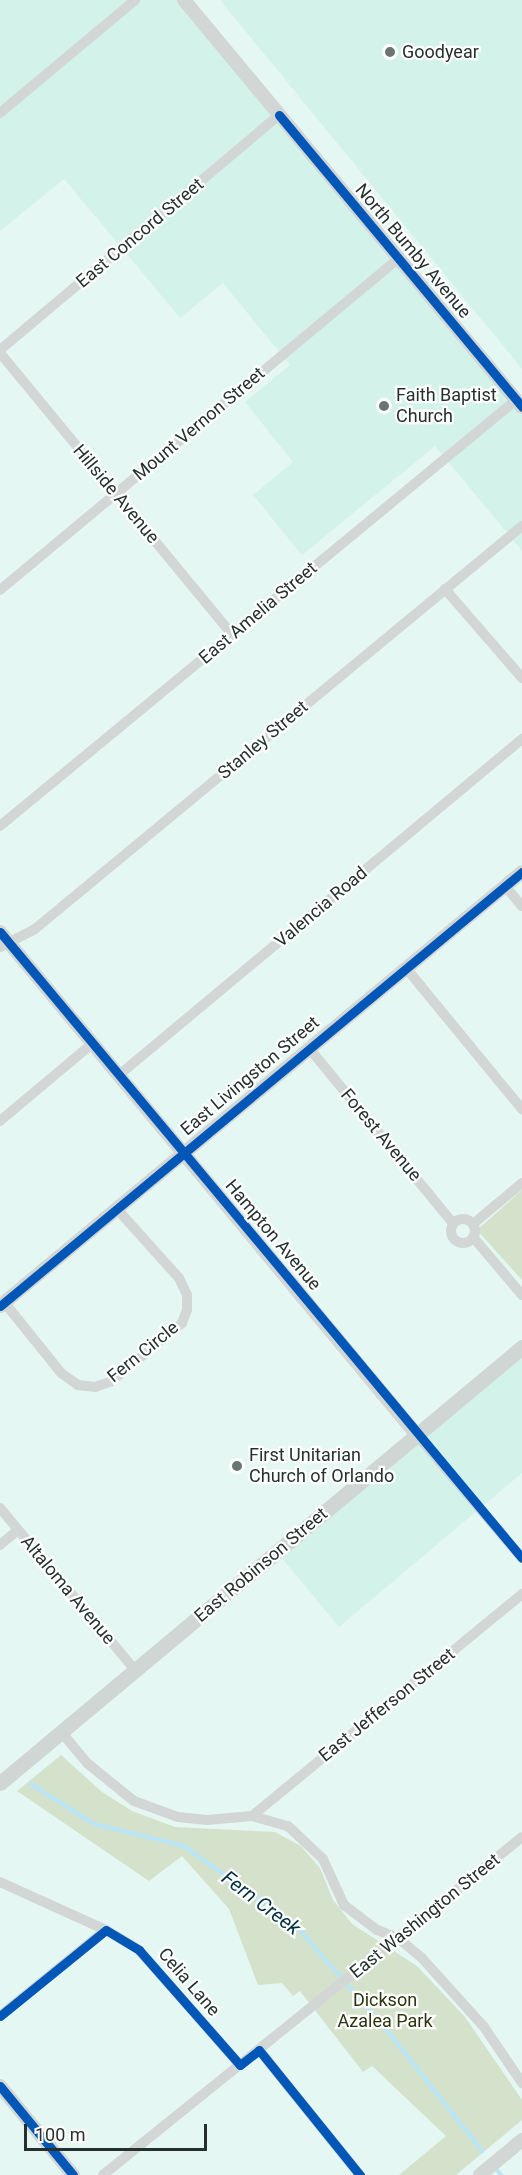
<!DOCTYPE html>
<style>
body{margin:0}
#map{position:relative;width:522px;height:2175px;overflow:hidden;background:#e5f7f2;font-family:Roboto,sans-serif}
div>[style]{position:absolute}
.built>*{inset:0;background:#d3f2ea}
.green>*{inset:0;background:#d4e2cb}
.stream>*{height:4px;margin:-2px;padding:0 2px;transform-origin:2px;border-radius:2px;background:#b8e6f8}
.minor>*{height:10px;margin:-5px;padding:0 5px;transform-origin:5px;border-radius:5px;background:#d2d7d5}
.minor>.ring{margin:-5px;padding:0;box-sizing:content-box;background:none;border:10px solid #d2d7d5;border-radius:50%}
.tertiary>*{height:14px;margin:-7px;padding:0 7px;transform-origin:7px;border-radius:7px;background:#d2d7d5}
.secondary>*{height:15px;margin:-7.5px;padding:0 7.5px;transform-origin:7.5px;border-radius:7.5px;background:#cfd6d4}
.cycleway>*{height:9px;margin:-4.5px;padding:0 4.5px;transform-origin:4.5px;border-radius:4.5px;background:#0057b8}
.dots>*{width:16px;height:16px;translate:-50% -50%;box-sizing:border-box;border:3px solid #fff;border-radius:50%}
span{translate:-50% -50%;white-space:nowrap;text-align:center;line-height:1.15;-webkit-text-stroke:4.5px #fff;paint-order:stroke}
.poi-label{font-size:18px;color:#24312d}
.left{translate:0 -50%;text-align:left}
.street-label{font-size:18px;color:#24312d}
.park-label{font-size:18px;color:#2c350e}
.water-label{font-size:20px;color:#002f43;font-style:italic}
.scale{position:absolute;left:24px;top:2124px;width:183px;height:27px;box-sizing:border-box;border:3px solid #24312d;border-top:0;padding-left:8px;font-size:18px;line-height:21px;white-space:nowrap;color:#24312d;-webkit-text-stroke:4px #fff;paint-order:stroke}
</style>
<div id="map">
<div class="built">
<div style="clip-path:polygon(0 0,183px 0,522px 408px,522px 551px,435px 446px,302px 555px,253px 495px,293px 462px,245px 402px,290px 365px,223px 283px,180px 318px,64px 179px,0 231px)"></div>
<div style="clip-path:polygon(220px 0,522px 0,522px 369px)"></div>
<div style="clip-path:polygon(522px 1348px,522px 1473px,339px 1627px,277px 1552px)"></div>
</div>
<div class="green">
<div style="clip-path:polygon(522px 1190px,522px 1280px,477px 1230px)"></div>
<div style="clip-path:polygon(61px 1755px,102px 1792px,132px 1811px,175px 1827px,275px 1832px,301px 1846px,320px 1868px,333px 1900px,352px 1924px,417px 1966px,465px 2017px,522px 2100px,522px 2120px,456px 2175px,399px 2175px,446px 2136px,372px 2066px,363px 2072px,300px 1991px,293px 1996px,282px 1983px,258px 1985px,229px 1909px,182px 1856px,149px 1881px,17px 1791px)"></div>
</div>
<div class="stream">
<div style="left:31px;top:1784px;width:75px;rotate:32.4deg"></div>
<div style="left:94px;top:1824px;width:93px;rotate:13.7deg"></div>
<div style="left:184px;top:1846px;width:138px;rotate:35.5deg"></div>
<div style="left:296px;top:1926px;width:135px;rotate:48.9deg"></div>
<div style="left:385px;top:2028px;width:157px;rotate:51.7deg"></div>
<div style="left:498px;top:2171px;width:5px;rotate:53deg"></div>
</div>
<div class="minor">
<div style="left:0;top:113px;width:176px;rotate:-39.9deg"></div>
<div style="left:0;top:350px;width:365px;rotate:-40.1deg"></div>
<div style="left:0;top:353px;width:364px;rotate:50.5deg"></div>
<div style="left:445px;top:589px;width:118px;rotate:49.1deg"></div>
<div style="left:0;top:590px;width:518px;rotate:-39.75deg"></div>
<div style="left:0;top:826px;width:669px;rotate:-39.54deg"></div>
<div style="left:505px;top:886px;width:26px;rotate:50deg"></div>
<div style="left:0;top:947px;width:39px;rotate:-27deg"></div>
<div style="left:35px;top:929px;width:632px;rotate:-39.61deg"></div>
<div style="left:406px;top:968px;width:183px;rotate:50.6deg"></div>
<div style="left:309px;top:1048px;width:227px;rotate:50.6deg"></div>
<div style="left:119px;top:1075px;width:525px;rotate:-39.82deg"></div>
<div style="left:0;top:1121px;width:121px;rotate:-40deg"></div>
<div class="ring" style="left:451px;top:1219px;width:14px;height:14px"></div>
<div style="left:473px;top:1224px;width:64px;rotate:-39.9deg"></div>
<div style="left:473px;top:1237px;width:76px;rotate:49.8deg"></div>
<div style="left:4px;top:1302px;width:91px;rotate:51.2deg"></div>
<div style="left:61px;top:1373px;width:21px;rotate:35deg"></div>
<div style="left:78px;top:1385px;width:17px;rotate:7deg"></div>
<div style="left:95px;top:1387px;width:18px;rotate:-19deg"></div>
<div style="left:112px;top:1381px;width:91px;rotate:-39.6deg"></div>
<div style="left:182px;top:1323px;width:14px;rotate:-69deg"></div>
<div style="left:187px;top:1310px;width:15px;rotate:-90deg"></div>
<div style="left:187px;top:1295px;width:19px;rotate:-115deg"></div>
<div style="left:179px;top:1278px;width:94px;rotate:-132deg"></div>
<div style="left:416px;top:1434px;width:163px;rotate:49.5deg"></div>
<div style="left:0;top:1508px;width:212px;rotate:50.2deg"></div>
<div style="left:0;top:1545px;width:23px;rotate:-40deg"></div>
<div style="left:62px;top:1733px;width:39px;rotate:50deg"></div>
<div style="left:87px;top:1763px;width:60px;rotate:39deg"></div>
<div style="left:134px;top:1801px;width:47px;rotate:20deg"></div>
<div style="left:178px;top:1817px;width:29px;rotate:6deg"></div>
<div style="left:207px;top:1820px;width:45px;rotate:-5.1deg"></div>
<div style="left:252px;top:1816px;width:37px;rotate:16deg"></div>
<div style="left:288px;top:1826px;width:48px;rotate:43.3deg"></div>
<div style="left:323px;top:1859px;width:51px;rotate:65.5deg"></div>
<div style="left:344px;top:1905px;width:41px;rotate:37.1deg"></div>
<div style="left:377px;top:1930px;width:22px;rotate:21deg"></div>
<div style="left:398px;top:1938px;width:30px;rotate:40deg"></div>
<div style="left:421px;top:1957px;width:94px;rotate:48deg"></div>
<div style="left:484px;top:2027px;width:68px;rotate:55.8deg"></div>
<div style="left:252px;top:1816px;width:350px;rotate:-39.4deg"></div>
<div style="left:0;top:1882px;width:116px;rotate:24.4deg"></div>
<div style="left:106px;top:1930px;width:39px;rotate:31deg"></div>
<div style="left:139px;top:1950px;width:153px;rotate:48.7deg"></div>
<div style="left:0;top:2016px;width:136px;rotate:-39.1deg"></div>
<div style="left:259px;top:2050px;width:161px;rotate:51.1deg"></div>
<div style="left:103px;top:2175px;width:538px;rotate:-38.89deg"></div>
</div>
<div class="tertiary">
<div style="left:184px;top:0;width:529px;rotate:50.29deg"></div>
<div style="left:0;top:932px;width:652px;rotate:50.35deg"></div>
<div style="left:0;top:1306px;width:679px;rotate:-39.74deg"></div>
<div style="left:0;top:2086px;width:115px;rotate:50.6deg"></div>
<div style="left:480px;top:2175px;width:55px;rotate:-39.8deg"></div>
</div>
<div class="secondary">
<div style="left:0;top:1783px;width:680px;rotate:-39.87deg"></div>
</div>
<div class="cycleway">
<div style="left:279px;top:115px;width:380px;rotate:50.2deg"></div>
<div style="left:0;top:932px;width:815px;rotate:50.18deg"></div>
<div style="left:0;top:1306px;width:679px;rotate:-39.74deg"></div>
<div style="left:0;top:2016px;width:136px;rotate:-39.1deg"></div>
<div style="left:106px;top:1930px;width:39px;rotate:31deg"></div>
<div style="left:139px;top:1950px;width:153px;rotate:48.7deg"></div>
<div style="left:240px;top:2065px;width:24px;rotate:-38deg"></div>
<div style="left:259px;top:2050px;width:161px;rotate:51.1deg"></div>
<div style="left:0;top:2086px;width:115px;rotate:50.6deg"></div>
</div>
<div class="dots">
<div style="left:390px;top:52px;background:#687672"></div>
<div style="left:384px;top:406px;background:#687672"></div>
<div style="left:237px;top:1466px;background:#687672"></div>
</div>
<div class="poi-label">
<span class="left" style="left:402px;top:52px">Goodyear</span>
<span class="left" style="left:396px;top:406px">Faith Baptist<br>Church</span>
<span class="left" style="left:249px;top:1466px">First Unitarian<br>Church of Orlando</span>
</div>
<div class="street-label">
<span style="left:140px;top:233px;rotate:-40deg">East Concord Street</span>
<span style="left:413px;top:251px;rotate:50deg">North Bumby Avenue</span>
<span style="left:199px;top:424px;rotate:-40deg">Mount Vernon Street</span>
<span style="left:116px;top:494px;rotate:50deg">Hillside Avenue</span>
<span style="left:258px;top:613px;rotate:-40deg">East Amelia Street</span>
<span style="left:263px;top:740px;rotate:-40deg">Stanley Street</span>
<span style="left:321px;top:907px;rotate:-40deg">Valencia Road</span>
<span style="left:250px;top:1076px;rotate:-40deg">East Livingston Street</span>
<span style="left:381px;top:1135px;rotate:50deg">Forest Avenue</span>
<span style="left:273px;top:1235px;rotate:50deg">Hampton Avenue</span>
<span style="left:143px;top:1352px;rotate:-39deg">Fern Circle</span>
<span style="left:261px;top:1565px;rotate:-40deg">East Robinson Street</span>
<span style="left:68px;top:1590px;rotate:50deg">Altaloma Avenue</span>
<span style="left:387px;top:1705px;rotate:-39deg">East Jefferson Street</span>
<span style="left:425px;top:1916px;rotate:-39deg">East Washington Street</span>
<span style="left:189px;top:1982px;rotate:49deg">Celia Lane</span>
</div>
<div class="park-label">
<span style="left:385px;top:2011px">Dickson<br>Azalea Park</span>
</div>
<div class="water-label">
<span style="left:261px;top:1903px;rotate:37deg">Fern Creek</span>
</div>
<div class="scale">100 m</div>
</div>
